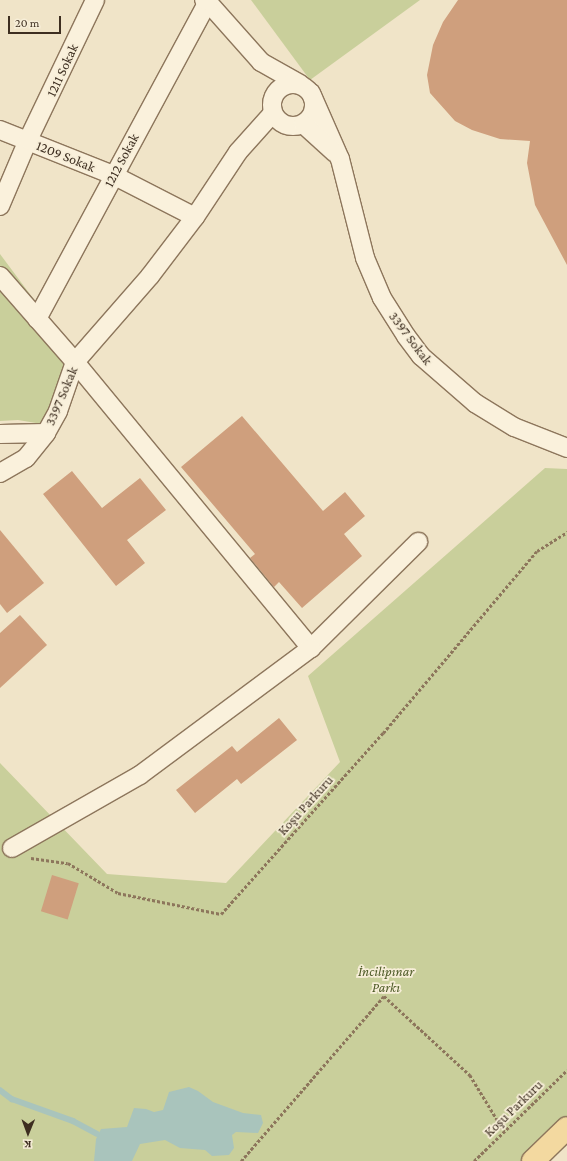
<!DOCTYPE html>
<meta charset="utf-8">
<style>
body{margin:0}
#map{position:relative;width:567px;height:1161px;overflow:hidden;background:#f0e4c8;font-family:"Crimson Pro",serif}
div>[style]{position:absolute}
.green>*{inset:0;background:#c9cf9b}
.water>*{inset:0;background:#a9c4bc}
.stream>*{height:5.5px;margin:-2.75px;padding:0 2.75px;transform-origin:2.75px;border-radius:2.75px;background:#a9c4bc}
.building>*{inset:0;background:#cf9f7d;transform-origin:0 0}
.path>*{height:2.5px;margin-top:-1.25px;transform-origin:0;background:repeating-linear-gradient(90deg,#8d765c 0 3px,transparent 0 5px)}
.roads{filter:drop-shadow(1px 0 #8d765c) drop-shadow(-1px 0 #8d765c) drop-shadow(0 1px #8d765c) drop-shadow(0 -1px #8d765c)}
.minor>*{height:18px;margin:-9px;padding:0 9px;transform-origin:9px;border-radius:9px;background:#faf1dc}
.minor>.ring{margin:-9px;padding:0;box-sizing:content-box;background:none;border:18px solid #faf1dc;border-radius:50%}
.major>*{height:22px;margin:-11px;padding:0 11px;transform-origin:11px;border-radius:11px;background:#f3d9a0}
span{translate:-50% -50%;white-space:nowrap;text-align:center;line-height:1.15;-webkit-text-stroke:3.5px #f7eed8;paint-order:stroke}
.street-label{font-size:14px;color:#3d2e20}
.park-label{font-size:14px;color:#4d5a26;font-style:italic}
.north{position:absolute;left:8px;top:1113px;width:40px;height:40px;-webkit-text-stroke:3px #f7eed8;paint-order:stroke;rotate:181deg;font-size:11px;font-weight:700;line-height:16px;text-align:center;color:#3d2e20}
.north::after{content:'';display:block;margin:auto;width:14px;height:18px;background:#3d2e20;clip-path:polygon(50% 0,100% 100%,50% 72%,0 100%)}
.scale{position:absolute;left:8px;top:16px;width:53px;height:18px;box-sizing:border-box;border:2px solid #3d2e20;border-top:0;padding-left:5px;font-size:12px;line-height:14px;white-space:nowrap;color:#3d2e20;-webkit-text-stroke:3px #f7eed8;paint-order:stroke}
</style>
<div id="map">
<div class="green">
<div style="clip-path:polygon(251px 0,420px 0,310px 80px)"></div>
<div style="clip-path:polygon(0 254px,85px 368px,42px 424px,18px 420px,0 421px)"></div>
<div style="clip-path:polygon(545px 468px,567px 469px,567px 1131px,535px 1161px,0 1161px,0 763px,107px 874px,226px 883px,340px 762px,308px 676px)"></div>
</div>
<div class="water">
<div style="clip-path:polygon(189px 1087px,198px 1091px,213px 1102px,243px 1113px,261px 1115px,263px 1123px,258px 1133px,236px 1132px,232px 1135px,234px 1148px,229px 1155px,212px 1156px,205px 1150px,180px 1148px,165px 1140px,140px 1144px,132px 1161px,94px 1161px,96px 1139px,101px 1129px,127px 1127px,134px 1108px,146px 1109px,154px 1112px,163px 1110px,169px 1092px)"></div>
</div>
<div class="stream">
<div style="left:0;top:1090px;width:15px;rotate:37deg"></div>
<div style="left:12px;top:1099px;width:65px;rotate:19.8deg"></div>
<div style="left:73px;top:1121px;width:27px;rotate:28deg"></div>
</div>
<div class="building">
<div style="clip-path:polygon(458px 0,567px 0,567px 265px,535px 205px,527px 163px,530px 141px,500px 139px,472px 130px,455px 121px,430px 93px,427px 75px,433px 45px,443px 22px)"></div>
<div style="clip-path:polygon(242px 416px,323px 511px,345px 492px,365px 516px,344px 534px,362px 556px,302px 608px,279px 582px,274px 587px,250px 558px,255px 554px,181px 467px)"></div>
<div style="clip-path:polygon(72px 471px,102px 508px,140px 478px,166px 510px,127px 540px,145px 563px,116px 586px,43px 494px)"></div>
<div style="clip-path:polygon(0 530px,44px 583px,7px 613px,0 604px)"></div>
<div style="clip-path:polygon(20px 615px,47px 645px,0 688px,0 633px)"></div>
<div style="clip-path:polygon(279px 718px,297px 740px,241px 784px,237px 779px,195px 813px,176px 790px,232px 746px,237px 752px)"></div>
<div style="left:52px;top:875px;width:28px;height:38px;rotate:17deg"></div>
</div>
<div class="path">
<div style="left:31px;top:858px;width:37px;rotate:8deg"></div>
<div style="left:68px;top:863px;width:58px;rotate:31deg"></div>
<div style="left:118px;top:893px;width:105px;rotate:11.5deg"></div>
<div style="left:221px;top:914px;width:243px;rotate:-48.2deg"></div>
<div style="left:383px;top:733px;width:238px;rotate:-49.8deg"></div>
<div style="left:537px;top:551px;width:36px;rotate:-32deg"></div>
<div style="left:241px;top:1161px;width:218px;rotate:-49.1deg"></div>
<div style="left:384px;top:996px;width:117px;rotate:42.6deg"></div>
<div style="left:470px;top:1075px;width:66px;rotate:58.7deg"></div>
<div style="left:474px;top:1161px;width:130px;rotate:-44.4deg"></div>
</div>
<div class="roads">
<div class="minor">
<div style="left:206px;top:0;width:83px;rotate:48.4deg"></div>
<div style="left:261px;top:62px;width:45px;rotate:29.4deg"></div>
<div class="ring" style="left:272px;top:84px;width:24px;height:24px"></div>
<div style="left:311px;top:93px;width:72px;rotate:66.3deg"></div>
<div style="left:340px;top:159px;width:102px;rotate:75.8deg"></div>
<div style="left:365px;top:258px;width:43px;rotate:67deg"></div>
<div style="left:382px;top:298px;width:45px;rotate:57.7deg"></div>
<div style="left:406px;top:336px;width:25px;rotate:53deg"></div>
<div style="left:421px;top:356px;width:72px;rotate:41deg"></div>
<div style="left:475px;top:403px;width:46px;rotate:31.6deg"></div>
<div style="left:514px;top:427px;width:57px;rotate:21.6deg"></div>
<div style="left:303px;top:124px;width:43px;rotate:42.2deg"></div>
<div style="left:0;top:130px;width:122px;rotate:21.7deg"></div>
<div style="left:113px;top:175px;width:92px;rotate:27.1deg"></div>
<div style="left:0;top:206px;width:72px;rotate:-67deg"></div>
<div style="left:28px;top:140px;width:155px;rotate:-64.4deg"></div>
<div style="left:0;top:276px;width:114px;rotate:48.9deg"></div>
<div style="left:75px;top:362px;width:371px;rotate:50.5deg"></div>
<div style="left:311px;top:648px;width:151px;rotate:-44.7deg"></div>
<div style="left:37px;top:319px;width:361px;rotate:-61.7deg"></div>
<div style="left:208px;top:1px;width:4px;rotate:-166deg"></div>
<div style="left:0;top:434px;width:46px;rotate:-1.2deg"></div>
<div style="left:0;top:473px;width:30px;rotate:-30deg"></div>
<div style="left:26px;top:458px;width:32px;rotate:-51deg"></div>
<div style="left:46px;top:433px;width:25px;rotate:-61deg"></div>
<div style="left:58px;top:411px;width:52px;rotate:-70.9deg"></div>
<div style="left:75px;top:362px;width:114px;rotate:-48.9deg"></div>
<div style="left:150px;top:276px;width:74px;rotate:-52.7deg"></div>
<div style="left:195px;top:217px;width:78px;rotate:-56.5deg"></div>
<div style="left:238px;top:152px;width:52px;rotate:-48.1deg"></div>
<div style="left:12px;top:848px;width:147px;rotate:-29.7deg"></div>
<div style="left:140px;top:775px;width:213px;rotate:-36.6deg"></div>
</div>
<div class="major">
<div style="left:533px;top:1161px;width:47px;rotate:-44.1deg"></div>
</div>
</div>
<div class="street-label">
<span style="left:62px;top:70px;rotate:-65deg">1211 Sokak</span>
<span style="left:66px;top:156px;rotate:22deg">1209 Sokak</span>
<span style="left:121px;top:160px;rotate:-62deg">1212 Sokak</span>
<span style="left:411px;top:338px;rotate:53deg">3397 Sokak</span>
<span style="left:61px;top:396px;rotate:-67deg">3397 Sokak</span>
<span style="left:305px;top:805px;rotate:-48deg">Koşu Parkuru</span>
<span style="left:513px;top:1108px;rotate:-44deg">Koşu Parkuru</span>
</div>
<div class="park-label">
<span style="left:386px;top:979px">İncilipınar<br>Parkı</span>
</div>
<div class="north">K</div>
<div class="scale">20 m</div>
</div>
